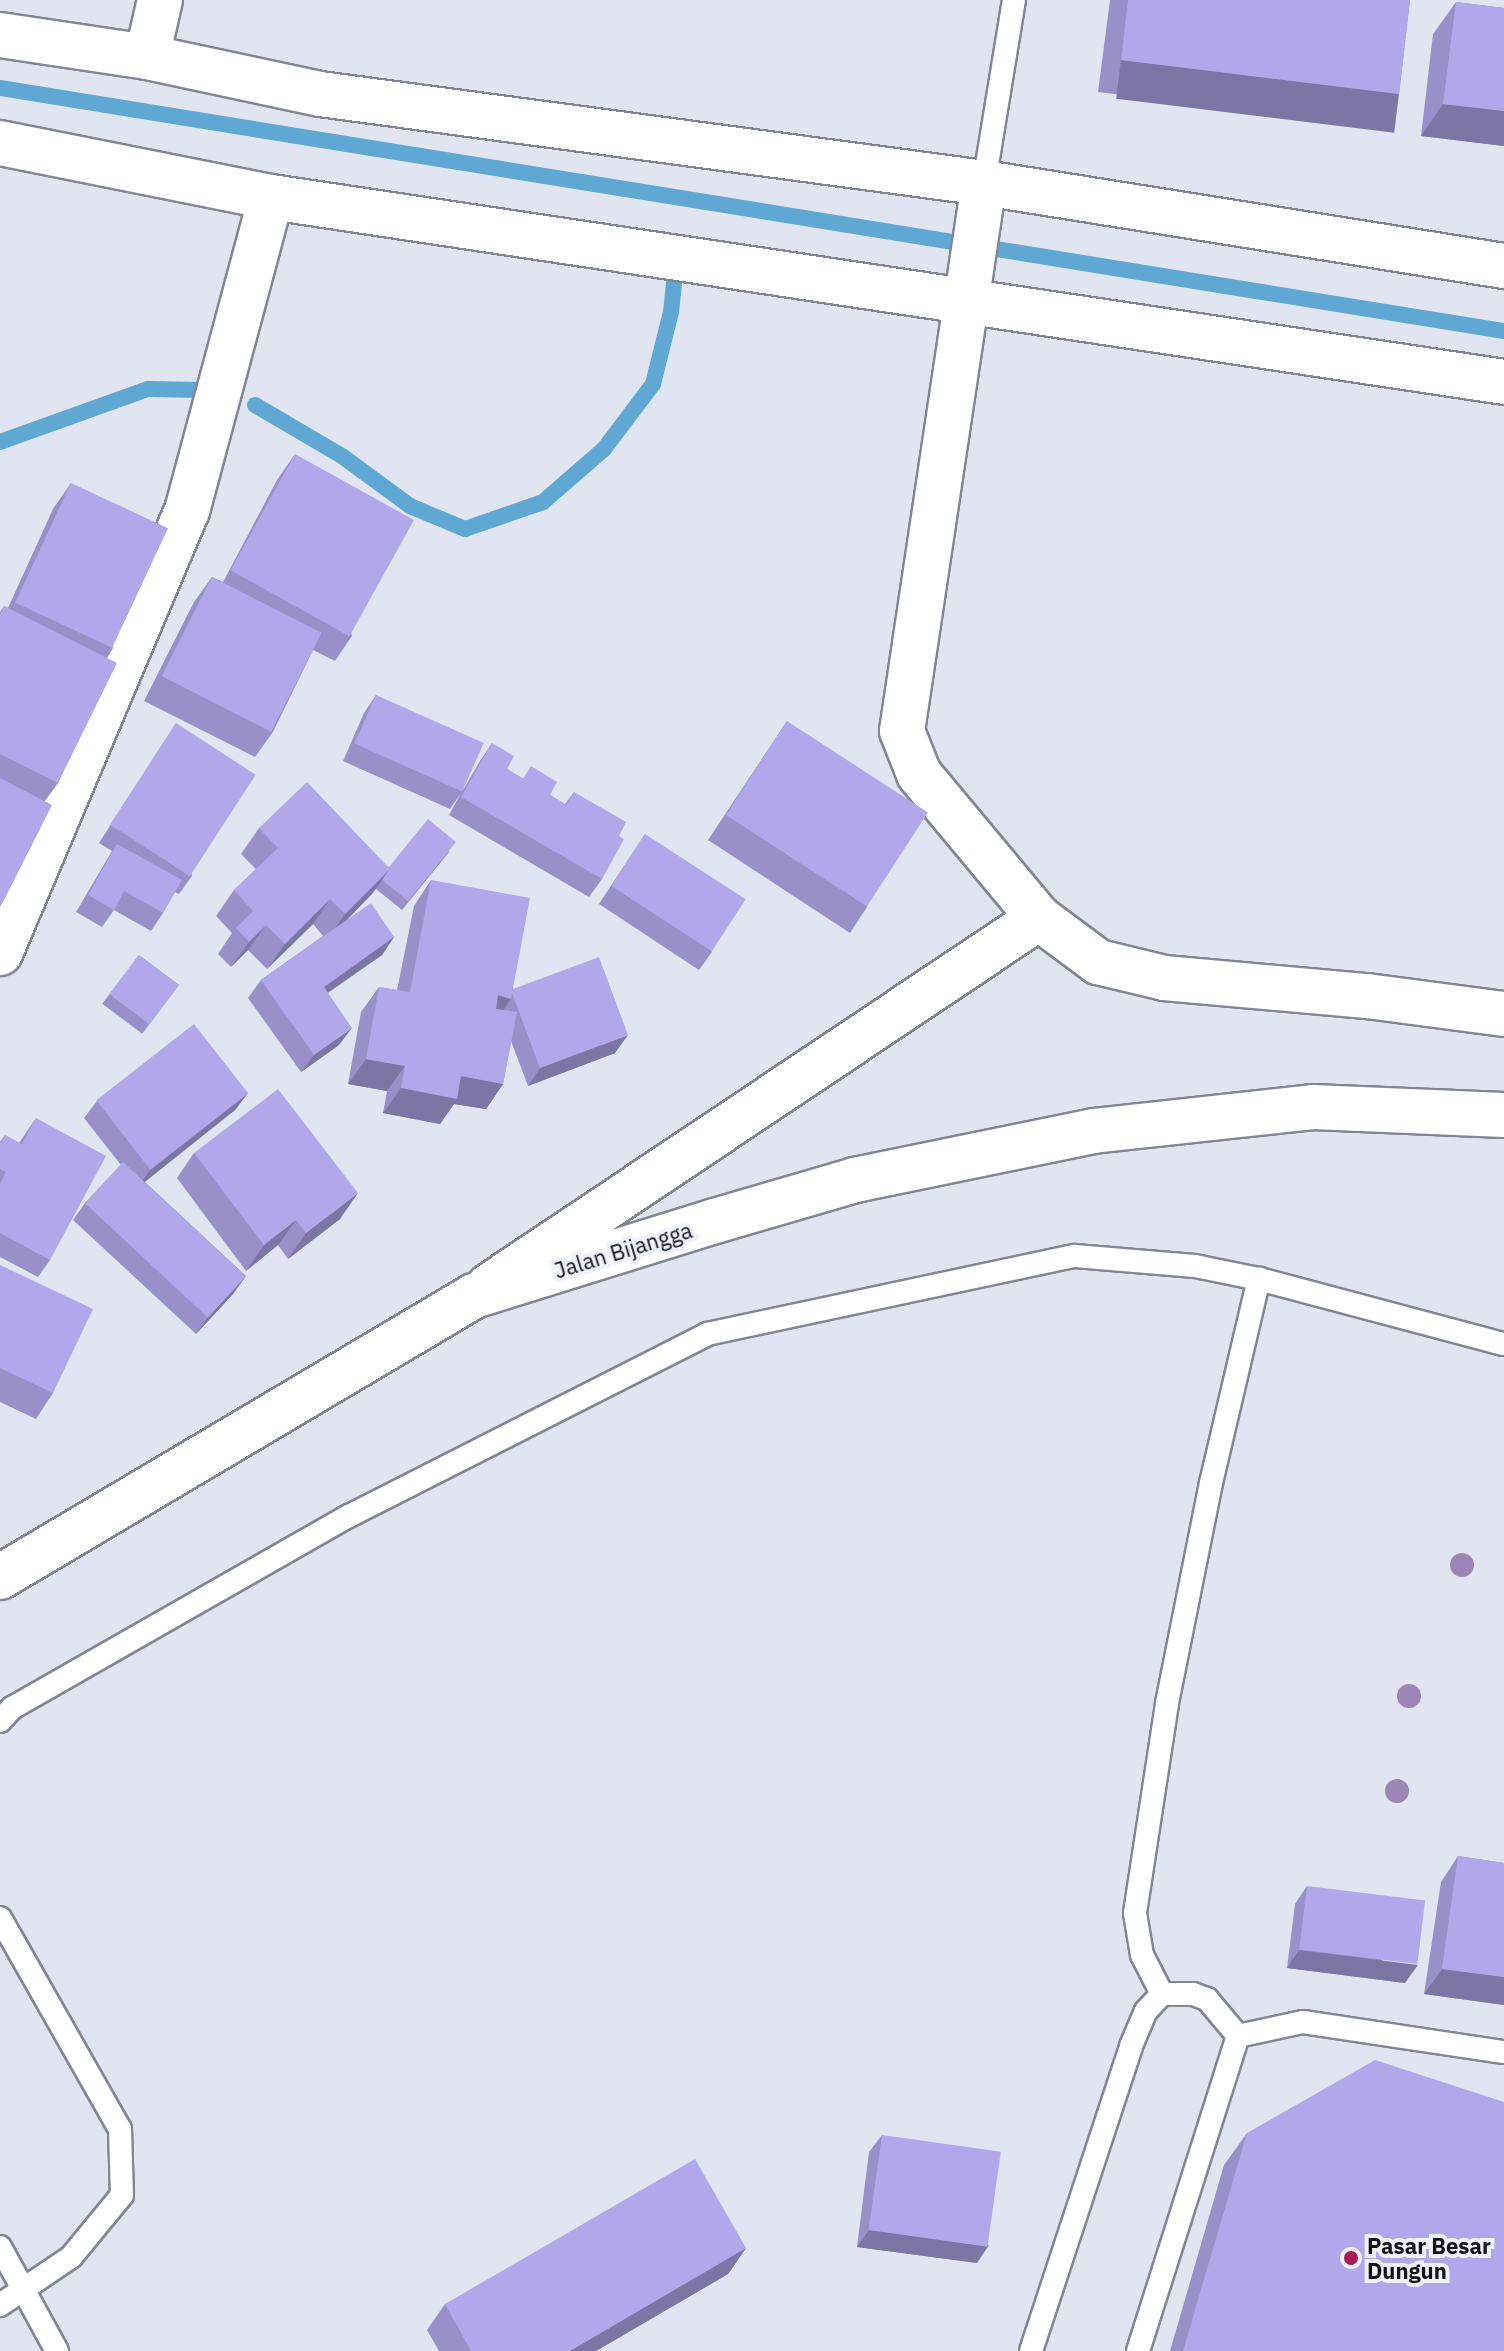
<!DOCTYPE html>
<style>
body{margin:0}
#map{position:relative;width:1504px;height:2351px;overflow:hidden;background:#e1e5f2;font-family:"IBM Plex Sans",sans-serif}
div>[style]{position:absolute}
.stream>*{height:16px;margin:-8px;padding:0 8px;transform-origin:8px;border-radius:8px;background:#60a8d4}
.roads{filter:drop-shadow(2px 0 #828691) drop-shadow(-2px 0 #828691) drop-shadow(0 2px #828691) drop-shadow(0 -2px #828691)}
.service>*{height:22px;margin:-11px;padding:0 11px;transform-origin:11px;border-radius:11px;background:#fff}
.minor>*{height:44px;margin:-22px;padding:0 22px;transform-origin:22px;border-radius:22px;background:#fff}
.secondary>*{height:44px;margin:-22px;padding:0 22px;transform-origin:22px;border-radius:22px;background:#fff}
.trees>*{width:24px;height:24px;margin:-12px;border-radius:50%;background:#9d86b6}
.wall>*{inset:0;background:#9990ca;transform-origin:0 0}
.shaded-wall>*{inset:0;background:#7d75a4;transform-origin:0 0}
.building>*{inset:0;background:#b2a7eb;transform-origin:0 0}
.dots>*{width:22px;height:22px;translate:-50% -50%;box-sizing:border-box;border:4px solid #eff2fd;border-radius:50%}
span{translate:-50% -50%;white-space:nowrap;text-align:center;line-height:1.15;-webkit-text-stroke:8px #eff2fd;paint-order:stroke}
.street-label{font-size:22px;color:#111217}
.poi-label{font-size:22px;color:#111217;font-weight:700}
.left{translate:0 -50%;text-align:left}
</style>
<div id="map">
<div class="stream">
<div style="left:0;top:88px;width:1524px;rotate:9.18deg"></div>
<div style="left:255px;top:405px;width:101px;rotate:30.4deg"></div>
<div style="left:342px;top:456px;width:84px;rotate:36.3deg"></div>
<div style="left:410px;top:506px;width:60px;rotate:22.7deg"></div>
<div style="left:465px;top:529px;width:83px;rotate:-19.1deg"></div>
<div style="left:543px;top:502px;width:81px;rotate:-41deg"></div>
<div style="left:604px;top:449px;width:81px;rotate:-53deg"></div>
<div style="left:653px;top:384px;width:74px;rotate:-76deg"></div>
<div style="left:671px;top:312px;width:37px;rotate:-84deg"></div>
<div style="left:0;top:442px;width:157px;rotate:-19.7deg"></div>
<div style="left:148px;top:389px;width:55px;rotate:1deg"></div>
</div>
<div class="roads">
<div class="service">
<div style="left:984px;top:183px;width:185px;rotate:-80.7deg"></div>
<div style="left:0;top:1721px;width:18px;rotate:-47deg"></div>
<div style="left:12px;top:1708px;width:388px;rotate:-29.7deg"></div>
<div style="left:349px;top:1516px;width:402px;rotate:-26.9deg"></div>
<div style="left:707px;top:1334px;width:376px;rotate:-12deg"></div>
<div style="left:1075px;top:1256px;width:120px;rotate:4.8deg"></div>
<div style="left:1195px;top:1266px;width:65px;rotate:11.5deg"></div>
<div style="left:1259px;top:1279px;width:253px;rotate:14.9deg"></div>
<div style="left:0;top:1918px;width:243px;rotate:60.4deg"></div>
<div style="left:120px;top:2129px;width:66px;rotate:88.3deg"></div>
<div style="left:122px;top:2195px;width:80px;rotate:129.4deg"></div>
<div style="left:71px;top:2257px;width:86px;rotate:145.9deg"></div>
<div style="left:1162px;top:1994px;width:44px;rotate:-117.1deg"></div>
<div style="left:1142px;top:1955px;width:43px;rotate:-99.5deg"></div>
<div style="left:1135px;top:1913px;width:212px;rotate:-81.3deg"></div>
<div style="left:1167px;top:1703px;width:224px;rotate:-78.7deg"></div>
<div style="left:1211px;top:1483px;width:210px;rotate:-76.8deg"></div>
<div style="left:0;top:2247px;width:119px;rotate:61.3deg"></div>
<div style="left:1031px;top:2351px;width:321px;rotate:-71.8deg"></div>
<div style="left:1131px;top:2046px;width:38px;rotate:-67deg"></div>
<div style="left:1146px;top:2011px;width:23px;rotate:-47deg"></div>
<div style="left:1162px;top:1994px;width:31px"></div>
<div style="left:1193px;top:1994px;width:15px;rotate:20deg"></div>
<div style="left:1207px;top:1999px;width:48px;rotate:50deg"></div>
<div style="left:1138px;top:2351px;width:330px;rotate:-72.4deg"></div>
<div style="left:1238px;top:2036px;width:66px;rotate:-12.2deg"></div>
<div style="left:1303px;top:2022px;width:203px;rotate:8.5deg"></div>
</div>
<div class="minor">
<div style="left:0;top:35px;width:149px;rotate:8.5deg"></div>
<div style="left:147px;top:57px;width:177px;rotate:12.1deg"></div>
<div style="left:320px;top:94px;width:670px;rotate:7.63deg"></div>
<div style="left:984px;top:183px;width:527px;rotate:9.07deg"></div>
<div style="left:147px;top:57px;width:58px;rotate:-77.2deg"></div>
<div style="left:0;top:143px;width:276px;rotate:11.3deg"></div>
<div style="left:271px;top:197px;width:1247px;rotate:8.53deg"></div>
<div style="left:984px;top:183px;width:554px;rotate:98.51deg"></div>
<div style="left:902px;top:731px;width:46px;rotate:68.4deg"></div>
<div style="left:919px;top:774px;width:187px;rotate:50.2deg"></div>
<div style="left:1039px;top:918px;width:74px;rotate:36.7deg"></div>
<div style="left:1098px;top:962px;width:68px;rotate:13.6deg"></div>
<div style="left:1164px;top:978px;width:204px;rotate:5.1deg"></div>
<div style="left:1367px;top:996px;width:138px;rotate:7.5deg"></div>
<div style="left:0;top:953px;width:480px;rotate:-67.1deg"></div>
<div style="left:187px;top:511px;width:325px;rotate:-75deg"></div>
<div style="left:489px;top:1286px;width:662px;rotate:-33.79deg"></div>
</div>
<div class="secondary">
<div style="left:0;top:1577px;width:551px;rotate:-30.66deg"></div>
<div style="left:474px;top:1296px;width:252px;rotate:-17.3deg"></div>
<div style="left:715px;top:1221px;width:146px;rotate:-16.3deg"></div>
<div style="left:855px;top:1180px;width:243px;rotate:-11.6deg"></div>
<div style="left:1093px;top:1131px;width:221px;rotate:-6.2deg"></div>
<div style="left:1313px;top:1107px;width:191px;rotate:2.4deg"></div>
</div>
</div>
<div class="trees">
<div style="left:1462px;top:1565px"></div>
<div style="left:1409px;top:1696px"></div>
<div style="left:1397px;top:1791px"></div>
</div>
<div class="wall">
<div style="clip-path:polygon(1110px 0,1410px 0,1399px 94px,1376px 126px,1098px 92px)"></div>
<div style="clip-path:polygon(1456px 2px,1504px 8px,1504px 146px,1421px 136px,1433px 34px)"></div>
<div style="clip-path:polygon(295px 454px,352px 636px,335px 661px,313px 650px,273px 732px,255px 757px,144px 701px,194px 602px,212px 577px,223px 582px,277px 480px)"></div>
<div style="clip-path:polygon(71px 483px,113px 648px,107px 658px,58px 783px,45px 801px,0 907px,0 612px,4px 606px,8px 608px,53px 509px)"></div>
<div style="clip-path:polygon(376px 695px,463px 790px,480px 761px,492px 743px,507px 769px,550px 795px,565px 804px,574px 792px,619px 836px,602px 879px,589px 897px,449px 815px,461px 793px,450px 809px,343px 761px,364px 713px)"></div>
<div style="clip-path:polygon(787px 721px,867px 907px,850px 933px,708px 840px)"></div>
<div style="clip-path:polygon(176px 723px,192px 876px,179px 894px,175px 892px,163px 913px,151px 931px,114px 910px,102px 927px,76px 912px,112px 851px,99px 843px)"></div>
<div style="clip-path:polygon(259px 828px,389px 867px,450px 851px,402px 910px,376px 889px,348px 919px,394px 937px,382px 955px,328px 993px,339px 1045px,301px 1072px,248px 998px,261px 980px,323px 936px,313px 924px,267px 969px,248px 950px,231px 967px,218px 954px,232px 933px,216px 916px,234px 890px,256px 869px,241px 854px)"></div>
<div style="clip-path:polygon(645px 834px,712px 952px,699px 970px,599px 904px)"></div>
<div style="clip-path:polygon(431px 880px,513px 989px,615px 1053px,528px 1086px,511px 1041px,503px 1084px,486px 1109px,454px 1104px,440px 1124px,383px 1113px,387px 1091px,348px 1084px,361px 1012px,379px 987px,397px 990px,414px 906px)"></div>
<div style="left:139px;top:955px;width:50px;height:61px;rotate:37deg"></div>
<div style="clip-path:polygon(248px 1093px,235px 1110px,145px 1182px,246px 1276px,233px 1294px,196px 1334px,73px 1220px,85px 1203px,121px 1165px,84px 1118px,97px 1101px)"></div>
<div style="clip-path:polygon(36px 1118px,50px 1260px,38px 1277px,0 1257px,0 1142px,5px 1135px,19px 1143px)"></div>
<div style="clip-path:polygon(194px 1153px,340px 1219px,288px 1259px,278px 1245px,246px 1271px,177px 1178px)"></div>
<div style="clip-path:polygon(0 1265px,53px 1393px,36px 1419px,0 1402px)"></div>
<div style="clip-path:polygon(1458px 1856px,1504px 1863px,1504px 2005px,1424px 1994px,1441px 1882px)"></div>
<div style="clip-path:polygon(1307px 1886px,1405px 1983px,1287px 1968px,1295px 1904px)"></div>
<div style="clip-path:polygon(1247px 2133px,1504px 2351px,1170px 2351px,1224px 2165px)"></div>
<div style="clip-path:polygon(882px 2135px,977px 2263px,857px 2247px,869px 2152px)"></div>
<div style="clip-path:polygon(746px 2248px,728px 2274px,596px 2351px,439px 2351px,427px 2330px,445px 2304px)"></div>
</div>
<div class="shaded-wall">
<div style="left:1121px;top:60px;width:280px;height:39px;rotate:7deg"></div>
<div style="clip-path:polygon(1443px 104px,1504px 111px,1504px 146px,1421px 136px)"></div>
<div style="clip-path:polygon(390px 869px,372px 894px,327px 940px,345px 914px)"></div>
<div style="clip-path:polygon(330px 899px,313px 924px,267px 969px,285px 944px)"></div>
<div style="clip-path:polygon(266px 925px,248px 950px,231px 967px,249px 942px)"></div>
<div style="clip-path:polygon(394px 937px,382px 955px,311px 1004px,324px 987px)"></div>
<div style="clip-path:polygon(498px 995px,511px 999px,494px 1024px)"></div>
<div style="clip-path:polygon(352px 1028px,339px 1045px,301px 1072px,314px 1055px)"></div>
<div style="clip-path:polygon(628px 1035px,615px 1053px,528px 1086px,540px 1068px)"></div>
<div style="clip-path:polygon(366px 1059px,405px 1066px,387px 1091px,348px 1084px)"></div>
<div style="clip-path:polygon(461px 1076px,503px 1084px,486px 1109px,454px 1104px,440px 1124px,383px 1113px,401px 1088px)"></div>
<div style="clip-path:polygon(248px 1093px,235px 1110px,138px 1187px,150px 1170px)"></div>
<div style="clip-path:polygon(358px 1193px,340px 1219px,288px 1259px,306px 1233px)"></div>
<div style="clip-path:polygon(296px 1220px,278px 1245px,246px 1271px,264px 1245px)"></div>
<div style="clip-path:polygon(246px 1276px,233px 1294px,196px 1334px,208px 1317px)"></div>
<div style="clip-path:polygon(1299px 1950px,1418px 1965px,1405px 1983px,1287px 1968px)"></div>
<div style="clip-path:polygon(1442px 1969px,1504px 1977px,1504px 2005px,1424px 1994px)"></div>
<div style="clip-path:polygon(869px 2230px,989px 2245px,977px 2263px,857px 2247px)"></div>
<div style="clip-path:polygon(746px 2248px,728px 2274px,596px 2351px,570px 2351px)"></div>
</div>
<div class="building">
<div style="clip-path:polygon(1128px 0,1410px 0,1399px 94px,1121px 60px)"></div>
<div style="clip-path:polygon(1456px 2px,1504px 8px,1504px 111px,1443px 104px)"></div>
<div style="left:295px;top:454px;width:136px;height:133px;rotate:29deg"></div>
<div style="left:71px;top:483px;width:107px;height:132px;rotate:25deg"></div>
<div style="left:212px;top:577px;width:123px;height:111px;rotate:27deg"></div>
<div style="clip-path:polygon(4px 606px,117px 663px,58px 783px,0 754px,0 615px)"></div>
<div style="left:376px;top:695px;width:118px;height:53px;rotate:24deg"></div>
<div style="left:787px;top:721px;width:168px;height:112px;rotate:33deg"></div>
<div style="left:176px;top:723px;width:95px;height:121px;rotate:33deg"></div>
<div style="clip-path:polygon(492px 743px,514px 756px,507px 769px,523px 779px,531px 766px,557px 782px,550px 795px,566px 805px,574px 792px,626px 822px,619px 836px,624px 839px,602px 879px,461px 797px)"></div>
<div style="clip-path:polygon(0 778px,52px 805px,2px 904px,0 903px)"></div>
<div style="clip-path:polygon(307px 782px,390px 869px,345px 914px,330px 899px,285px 944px,266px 925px,249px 942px,236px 928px,253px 911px,234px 890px,278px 848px,259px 828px)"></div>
<div style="clip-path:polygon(428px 819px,456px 842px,408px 901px,382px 880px,390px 869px,389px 867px)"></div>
<div style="left:645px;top:834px;width:120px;height:62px;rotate:33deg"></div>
<div style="clip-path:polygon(117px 844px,182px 880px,163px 913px,124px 891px,114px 910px,88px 895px)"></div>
<div style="clip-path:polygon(431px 880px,530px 898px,511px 999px,498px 995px,496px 1009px,517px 1012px,503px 1084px,461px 1076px,457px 1099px,401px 1088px,405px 1066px,366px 1059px,379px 987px,410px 992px)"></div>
<div style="clip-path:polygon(371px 903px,394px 937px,324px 987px,352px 1028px,314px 1055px,261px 980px)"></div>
<div style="left:139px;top:955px;width:50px;height:49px;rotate:37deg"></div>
<div style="clip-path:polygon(599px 957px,628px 1035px,540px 1068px,512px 993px,513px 989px)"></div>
<div style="left:194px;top:1024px;width:88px;height:124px;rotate:52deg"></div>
<div style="clip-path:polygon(278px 1089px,358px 1193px,306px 1233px,296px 1220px,264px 1245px,194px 1153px)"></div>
<div style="clip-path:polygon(36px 1118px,106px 1156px,50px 1260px,0 1233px,0 1184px,6px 1172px,0 1169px,0 1144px,5px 1135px,22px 1144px)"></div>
<div style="left:123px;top:1162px;width:168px;height:56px;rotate:43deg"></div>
<div style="clip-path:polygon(0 1265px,93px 1309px,53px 1393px,0 1368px)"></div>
<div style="clip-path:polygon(1458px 1856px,1504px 1863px,1504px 1977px,1442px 1969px)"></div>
<div style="left:1307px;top:1886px;width:119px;height:64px;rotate:7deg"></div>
<div style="clip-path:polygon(1375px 2060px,1504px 2102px,1504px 2351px,1183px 2351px,1247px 2133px)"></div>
<div style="left:882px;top:2135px;width:120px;height:96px;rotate:8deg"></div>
<div style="clip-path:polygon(695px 2159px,746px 2248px,570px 2351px,471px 2351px,445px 2304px)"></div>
</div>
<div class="dots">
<div style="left:1351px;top:2258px;background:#aa1a54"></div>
</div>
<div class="street-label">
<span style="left:623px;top:1250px;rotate:-17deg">Jalan Bijangga</span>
</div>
<div class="poi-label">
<span class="left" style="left:1367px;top:2258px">Pasar Besar<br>Dungun</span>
</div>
</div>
